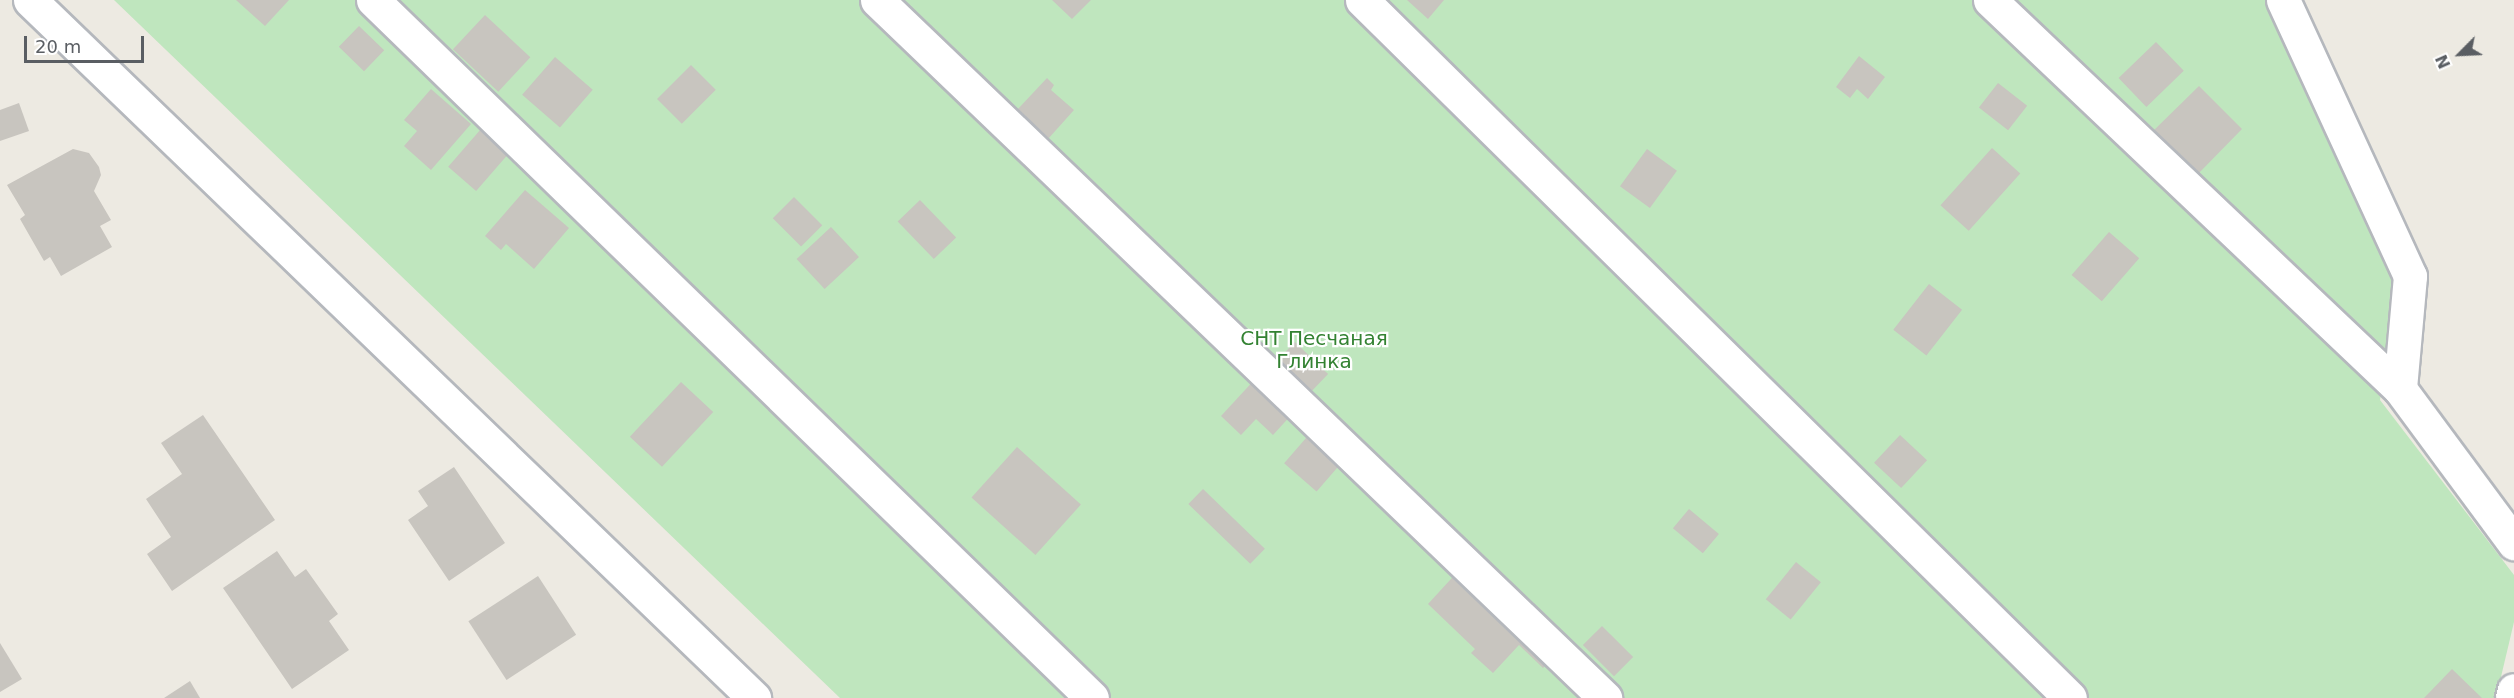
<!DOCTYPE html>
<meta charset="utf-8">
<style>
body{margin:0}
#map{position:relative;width:2514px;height:698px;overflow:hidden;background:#edeae2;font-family:"DejaVu Sans",sans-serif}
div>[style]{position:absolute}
.green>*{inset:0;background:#bfe6be}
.building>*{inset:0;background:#c8c5bf;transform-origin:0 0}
.roads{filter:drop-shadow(2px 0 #b5b8bd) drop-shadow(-2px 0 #b5b8bd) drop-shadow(0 2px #b5b8bd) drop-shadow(0 -2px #b5b8bd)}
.street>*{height:33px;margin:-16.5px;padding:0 16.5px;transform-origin:16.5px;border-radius:16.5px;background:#fff}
span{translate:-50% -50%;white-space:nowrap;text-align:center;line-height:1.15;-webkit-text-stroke:4.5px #fff;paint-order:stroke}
.park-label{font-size:20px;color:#338232}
.north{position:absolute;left:2430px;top:24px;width:60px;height:60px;-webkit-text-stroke:4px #fff;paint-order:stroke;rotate:246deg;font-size:16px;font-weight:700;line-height:24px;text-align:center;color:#5a5e63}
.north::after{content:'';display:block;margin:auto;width:21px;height:27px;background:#5a5e63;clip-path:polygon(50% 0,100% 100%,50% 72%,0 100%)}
.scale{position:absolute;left:24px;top:36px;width:120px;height:27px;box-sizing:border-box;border:3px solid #5a5e63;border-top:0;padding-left:8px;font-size:18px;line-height:21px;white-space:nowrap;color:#5a5e63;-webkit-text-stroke:4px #fff;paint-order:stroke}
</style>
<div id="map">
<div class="green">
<div style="clip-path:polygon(114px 0,2270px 0,2397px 282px,2380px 400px,2514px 575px,2514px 622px,2496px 698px,840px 698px)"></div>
</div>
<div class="building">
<div style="clip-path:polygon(236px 0,289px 0,265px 26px)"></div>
<div style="clip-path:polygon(1052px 0,1091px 0,1072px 19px)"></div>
<div style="clip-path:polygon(1407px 0,1444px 0,1428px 19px)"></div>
<div style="left:485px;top:15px;width:62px;height:47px;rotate:43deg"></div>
<div style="left:359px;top:26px;width:35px;height:29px;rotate:44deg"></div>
<div style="left:2156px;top:42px;width:40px;height:52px;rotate:46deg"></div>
<div style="clip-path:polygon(1859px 56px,1885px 77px,1868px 99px,1857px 89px,1850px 98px,1836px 87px)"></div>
<div style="left:555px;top:57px;width:50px;height:50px;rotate:41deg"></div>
<div style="left:691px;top:65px;width:35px;height:48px;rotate:45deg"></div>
<div style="clip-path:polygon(1047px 78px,1054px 85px,1051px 90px,1074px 110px,1048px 139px,1017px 110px)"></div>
<div style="left:1998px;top:83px;width:37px;height:31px;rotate:38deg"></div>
<div style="clip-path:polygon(2199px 86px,2242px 129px,2198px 174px,2167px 144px,2161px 150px,2148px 136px)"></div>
<div style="clip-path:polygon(431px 89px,471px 124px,431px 170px,404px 146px,417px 131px,404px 120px)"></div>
<div style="clip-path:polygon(19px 103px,29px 131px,0 141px,0 110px)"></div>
<div style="left:481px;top:129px;width:37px;height:50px;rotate:41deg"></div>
<div style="left:1992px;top:148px;width:38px;height:77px;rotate:42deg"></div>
<div style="clip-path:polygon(73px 149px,89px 153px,99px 167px,101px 175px,94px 191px,111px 220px,100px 226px,112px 247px,61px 276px,50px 257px,44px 261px,20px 219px,25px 215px,7px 185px)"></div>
<div style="left:1647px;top:149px;width:37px;height:46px;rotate:36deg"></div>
<div style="clip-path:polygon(525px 190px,569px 228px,534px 269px,506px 244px,501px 250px,485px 236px)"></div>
<div style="left:794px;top:197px;width:40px;height:30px;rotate:45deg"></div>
<div style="left:920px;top:200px;width:52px;height:31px;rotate:46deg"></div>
<div style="left:831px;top:227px;width:41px;height:47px;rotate:47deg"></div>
<div style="left:2109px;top:232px;width:40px;height:57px;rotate:41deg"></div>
<div style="left:1929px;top:284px;width:42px;height:58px;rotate:38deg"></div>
<div style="left:1295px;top:342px;width:46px;height:26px;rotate:44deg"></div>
<div style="clip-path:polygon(1257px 377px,1294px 412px,1273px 435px,1256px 419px,1241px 435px,1221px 416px)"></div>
<div style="left:681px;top:382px;width:44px;height:75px;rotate:43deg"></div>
<div style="clip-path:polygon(203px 415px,275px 520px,172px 591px,147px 554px,171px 537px,146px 499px,182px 474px,161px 443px)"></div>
<div style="left:1313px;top:430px;width:43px;height:44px;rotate:41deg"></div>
<div style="left:1900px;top:435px;width:37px;height:38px;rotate:43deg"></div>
<div style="left:1017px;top:447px;width:86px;height:68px;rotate:42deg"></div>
<div style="clip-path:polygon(454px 467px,505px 543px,449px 581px,408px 520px,428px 506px,418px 491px)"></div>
<div style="left:1203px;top:489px;width:86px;height:21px;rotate:44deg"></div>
<div style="left:1689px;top:509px;width:39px;height:25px;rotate:40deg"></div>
<div style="clip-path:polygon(277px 551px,295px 577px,306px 569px,338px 614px,329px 621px,349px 650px,292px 689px,223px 588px)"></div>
<div style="left:1796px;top:562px;width:32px;height:48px;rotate:39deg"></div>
<div style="clip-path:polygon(1461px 568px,1555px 656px,1543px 668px,1519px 645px,1493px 673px,1471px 653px,1475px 649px,1428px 604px)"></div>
<div style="left:538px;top:576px;width:70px;height:83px;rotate:57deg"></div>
<div style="left:1602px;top:626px;width:44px;height:27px;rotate:45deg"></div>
<div style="clip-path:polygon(0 643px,22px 679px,0 692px)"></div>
<div style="clip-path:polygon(2452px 669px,2482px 698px,2424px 698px)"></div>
<div style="clip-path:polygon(190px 681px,200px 698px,164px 698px)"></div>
</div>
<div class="roads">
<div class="street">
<div style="left:30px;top:0;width:1006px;rotate:43.95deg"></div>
<div style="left:373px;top:0;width:1002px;rotate:44.15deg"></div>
<div style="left:877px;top:0;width:1009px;rotate:43.79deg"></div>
<div style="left:1362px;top:0;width:994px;rotate:44.59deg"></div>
<div style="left:1990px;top:0;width:565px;rotate:43.49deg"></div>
<div style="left:2283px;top:0;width:304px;rotate:65.3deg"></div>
<div style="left:2410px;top:276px;width:113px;rotate:95.1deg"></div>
<div style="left:2400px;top:389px;width:192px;rotate:53.5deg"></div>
<div style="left:2512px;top:698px;width:8px;rotate:-76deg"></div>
</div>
</div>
<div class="park-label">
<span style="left:1314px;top:350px">СНТ Песчаная<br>Глинка</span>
</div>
<div class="north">N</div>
<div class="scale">20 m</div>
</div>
